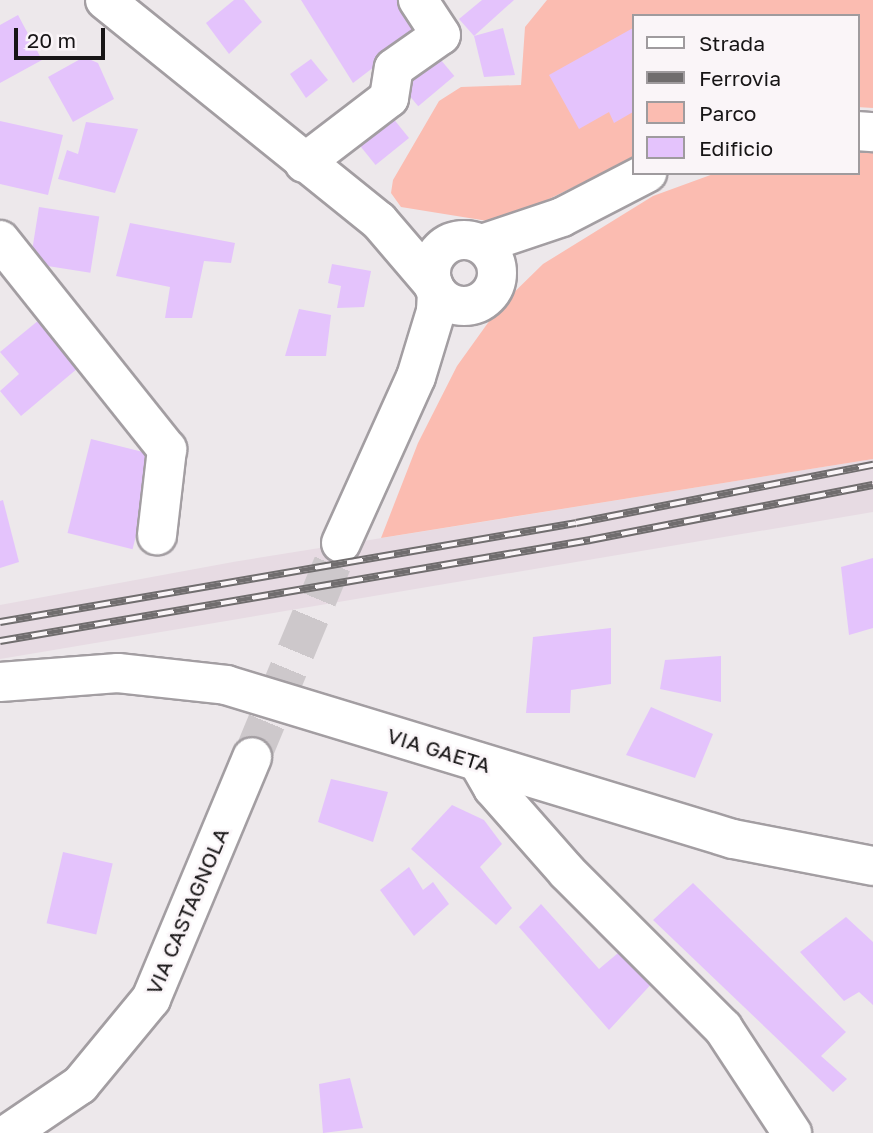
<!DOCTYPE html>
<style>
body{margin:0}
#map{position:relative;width:873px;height:1133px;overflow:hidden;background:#ede8eb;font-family:"Golos Text",sans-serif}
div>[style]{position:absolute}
.built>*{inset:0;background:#e7dbe3}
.green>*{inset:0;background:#fbbcb1}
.building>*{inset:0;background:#e4c3fc;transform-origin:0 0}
.minor-tunnel>*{height:38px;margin-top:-19px;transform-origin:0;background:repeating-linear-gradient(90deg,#cdc8cb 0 38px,transparent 0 57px)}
.roads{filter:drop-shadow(2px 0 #a39ea2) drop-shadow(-2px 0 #a39ea2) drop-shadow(0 2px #a39ea2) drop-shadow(0 -2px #a39ea2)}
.minor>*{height:38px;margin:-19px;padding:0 19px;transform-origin:19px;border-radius:19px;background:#fff}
.minor>.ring{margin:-19px;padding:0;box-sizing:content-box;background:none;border:38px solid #fff;border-radius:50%}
.rail>*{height:8px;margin-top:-4px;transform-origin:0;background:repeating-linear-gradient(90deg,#faf5f8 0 16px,#706d6e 0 32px);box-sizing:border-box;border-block:2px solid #706d6e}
span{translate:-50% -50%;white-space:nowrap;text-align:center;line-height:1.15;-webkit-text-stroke:5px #faf5f8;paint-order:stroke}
.street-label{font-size:21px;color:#171516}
.legend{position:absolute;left:632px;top:14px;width:228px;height:161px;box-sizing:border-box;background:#faf5f8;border:2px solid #9f9b9e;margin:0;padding:9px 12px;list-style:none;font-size:21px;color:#171516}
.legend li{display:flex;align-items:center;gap:14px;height:35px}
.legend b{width:35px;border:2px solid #9f9b9e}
.scale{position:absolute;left:14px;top:28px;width:91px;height:32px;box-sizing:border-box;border:4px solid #171516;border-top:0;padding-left:9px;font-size:21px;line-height:24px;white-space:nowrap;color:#171516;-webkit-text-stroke:5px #faf5f8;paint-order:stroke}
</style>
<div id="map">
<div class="built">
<div style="clip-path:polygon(873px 459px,873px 512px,0 659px,0 605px,233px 562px)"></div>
</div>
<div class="green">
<div style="clip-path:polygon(547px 0,873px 0,873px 108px,857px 107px,857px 16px,633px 16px,633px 158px,500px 223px,401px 207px,391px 193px,393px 180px,439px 101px,461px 87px,521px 85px,525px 27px)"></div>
<div style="clip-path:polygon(857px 147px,873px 149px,873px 459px,381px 538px,418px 443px,457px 366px,500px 306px,543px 264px,653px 196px,716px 173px,857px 173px)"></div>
</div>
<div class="building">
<div style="clip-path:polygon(234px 0,244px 0,262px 22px,229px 54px,206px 23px)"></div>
<div style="clip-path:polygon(301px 0,404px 0,424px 29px,353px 83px)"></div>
<div style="clip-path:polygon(482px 0,514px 0,474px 36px,459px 19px)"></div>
<div style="clip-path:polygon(18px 15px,42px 60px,0 83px,0 25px)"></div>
<div style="clip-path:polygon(503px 28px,515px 75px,484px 77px,474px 36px)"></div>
<div style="clip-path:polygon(633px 28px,633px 112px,614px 123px,609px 112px,579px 129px,549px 75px)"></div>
<div style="left:435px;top:53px;width:30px;height:47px;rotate:50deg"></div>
<div style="clip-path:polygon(84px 57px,98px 63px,114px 99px,73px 122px,48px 77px)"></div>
<div style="clip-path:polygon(311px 59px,328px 80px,306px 98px,290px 74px)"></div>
<div style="left:392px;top:117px;width:27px;height:43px;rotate:51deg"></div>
<div style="clip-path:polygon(0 121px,63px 135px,48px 195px,0 184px)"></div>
<div style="clip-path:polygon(86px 122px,138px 129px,115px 193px,58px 179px,67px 150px,78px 154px)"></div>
<div style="left:39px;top:207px;width:61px;height:57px;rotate:9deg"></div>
<div style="clip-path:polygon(130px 223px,235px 243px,231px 263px,204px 261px,192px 318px,165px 318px,170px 287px,116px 276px)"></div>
<div style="clip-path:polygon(332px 264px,371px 271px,364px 307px,337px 308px,341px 286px,328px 283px)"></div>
<div style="clip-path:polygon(299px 309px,331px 315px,326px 356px,285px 356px)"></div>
<div style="clip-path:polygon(39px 320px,78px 368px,21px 416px,0 391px,19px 374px,0 352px)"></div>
<div style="left:91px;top:439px;width:67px;height:97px;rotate:14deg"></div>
<div style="clip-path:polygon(3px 500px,19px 562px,0 568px,0 501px)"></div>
<div style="clip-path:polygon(873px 558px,873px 628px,849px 635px,841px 567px)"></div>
<div style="clip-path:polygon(611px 628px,611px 684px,571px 690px,570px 713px,526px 713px,533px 637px)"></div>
<div style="clip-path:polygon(721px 656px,721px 702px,660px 689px,665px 660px)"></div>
<div style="clip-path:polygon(651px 707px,713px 734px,695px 778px,626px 755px)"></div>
<div style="clip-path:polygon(331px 779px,388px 792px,373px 842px,318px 822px)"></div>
<div style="clip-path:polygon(452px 805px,484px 820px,502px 844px,480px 867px,512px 908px,496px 925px,411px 849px)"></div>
<div style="left:63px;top:852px;width:51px;height:73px;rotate:13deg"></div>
<div style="clip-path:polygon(409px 867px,423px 890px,433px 882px,449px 904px,414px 936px,380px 890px)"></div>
<div style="clip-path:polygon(693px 883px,846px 1032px,821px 1056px,847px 1079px,833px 1092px,653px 920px)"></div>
<div style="clip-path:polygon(541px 904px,599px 969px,624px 948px,655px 980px,609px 1030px,519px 927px)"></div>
<div style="clip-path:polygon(846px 917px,873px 942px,873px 1005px,859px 992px,844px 1001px,800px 952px)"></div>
<div style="clip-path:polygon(350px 1078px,363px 1128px,323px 1133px,319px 1084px)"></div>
</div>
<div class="minor-tunnel">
<div style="left:252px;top:757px;width:232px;rotate:-67.4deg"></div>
</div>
<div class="roads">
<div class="minor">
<div style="left:105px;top:0;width:352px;rotate:38.9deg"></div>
<div style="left:379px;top:221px;width:83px;rotate:49.4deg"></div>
<div style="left:857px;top:131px;width:16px;rotate:4deg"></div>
<div style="left:304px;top:163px;width:107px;rotate:-37.4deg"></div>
<div style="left:389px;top:98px;width:30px;rotate:-81deg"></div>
<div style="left:394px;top:68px;width:57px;rotate:-35.1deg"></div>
<div style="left:441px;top:35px;width:42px;rotate:-123.3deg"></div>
<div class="ring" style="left:431px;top:240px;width:28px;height:28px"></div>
<div style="left:0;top:240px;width:268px;rotate:51.4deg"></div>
<div style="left:167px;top:449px;width:87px;rotate:96.6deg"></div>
<div style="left:482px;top:244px;width:84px;rotate:-18.6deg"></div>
<div style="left:562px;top:217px;width:96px;rotate:-27.4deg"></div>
<div style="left:341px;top:543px;width:182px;rotate:-65.7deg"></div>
<div style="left:416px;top:377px;width:69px;rotate:-73.1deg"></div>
<div style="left:436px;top:311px;width:19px;rotate:-87deg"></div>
<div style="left:0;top:682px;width:118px;rotate:-4.4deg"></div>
<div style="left:118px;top:673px;width:109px;rotate:6.3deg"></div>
<div style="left:226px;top:685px;width:530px;rotate:16.9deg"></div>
<div style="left:733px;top:839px;width:143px;rotate:10.9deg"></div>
<div style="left:478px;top:762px;width:30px;rotate:60deg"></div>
<div style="left:493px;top:788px;width:112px;rotate:48.6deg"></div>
<div style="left:567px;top:872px;width:221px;rotate:45deg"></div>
<div style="left:723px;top:1028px;width:126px;rotate:56.7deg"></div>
<div style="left:9px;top:1133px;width:86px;rotate:-34.1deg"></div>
<div style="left:80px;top:1085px;width:112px;rotate:-50.5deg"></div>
<div style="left:151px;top:999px;width:262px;rotate:-67.3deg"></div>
</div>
</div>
<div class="rail">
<div style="left:0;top:622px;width:584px;rotate:-9.75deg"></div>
<div style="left:576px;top:523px;width:303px;rotate:-11.1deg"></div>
<div style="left:0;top:641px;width:599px;rotate:-9.71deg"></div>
<div style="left:590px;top:540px;width:288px;rotate:-11deg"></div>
</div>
<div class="street-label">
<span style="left:439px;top:750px;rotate:17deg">VIA GAETA</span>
<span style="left:187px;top:911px;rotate:-67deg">VIA CASTAGNOLA</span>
</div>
<ul class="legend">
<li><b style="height:9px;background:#fff"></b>Strada</li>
<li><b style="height:9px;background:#706d6e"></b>Ferrovia</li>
<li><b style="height:19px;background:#fbbcb1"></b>Parco</li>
<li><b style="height:19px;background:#e4c3fc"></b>Edificio</li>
</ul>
<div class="scale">20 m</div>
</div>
